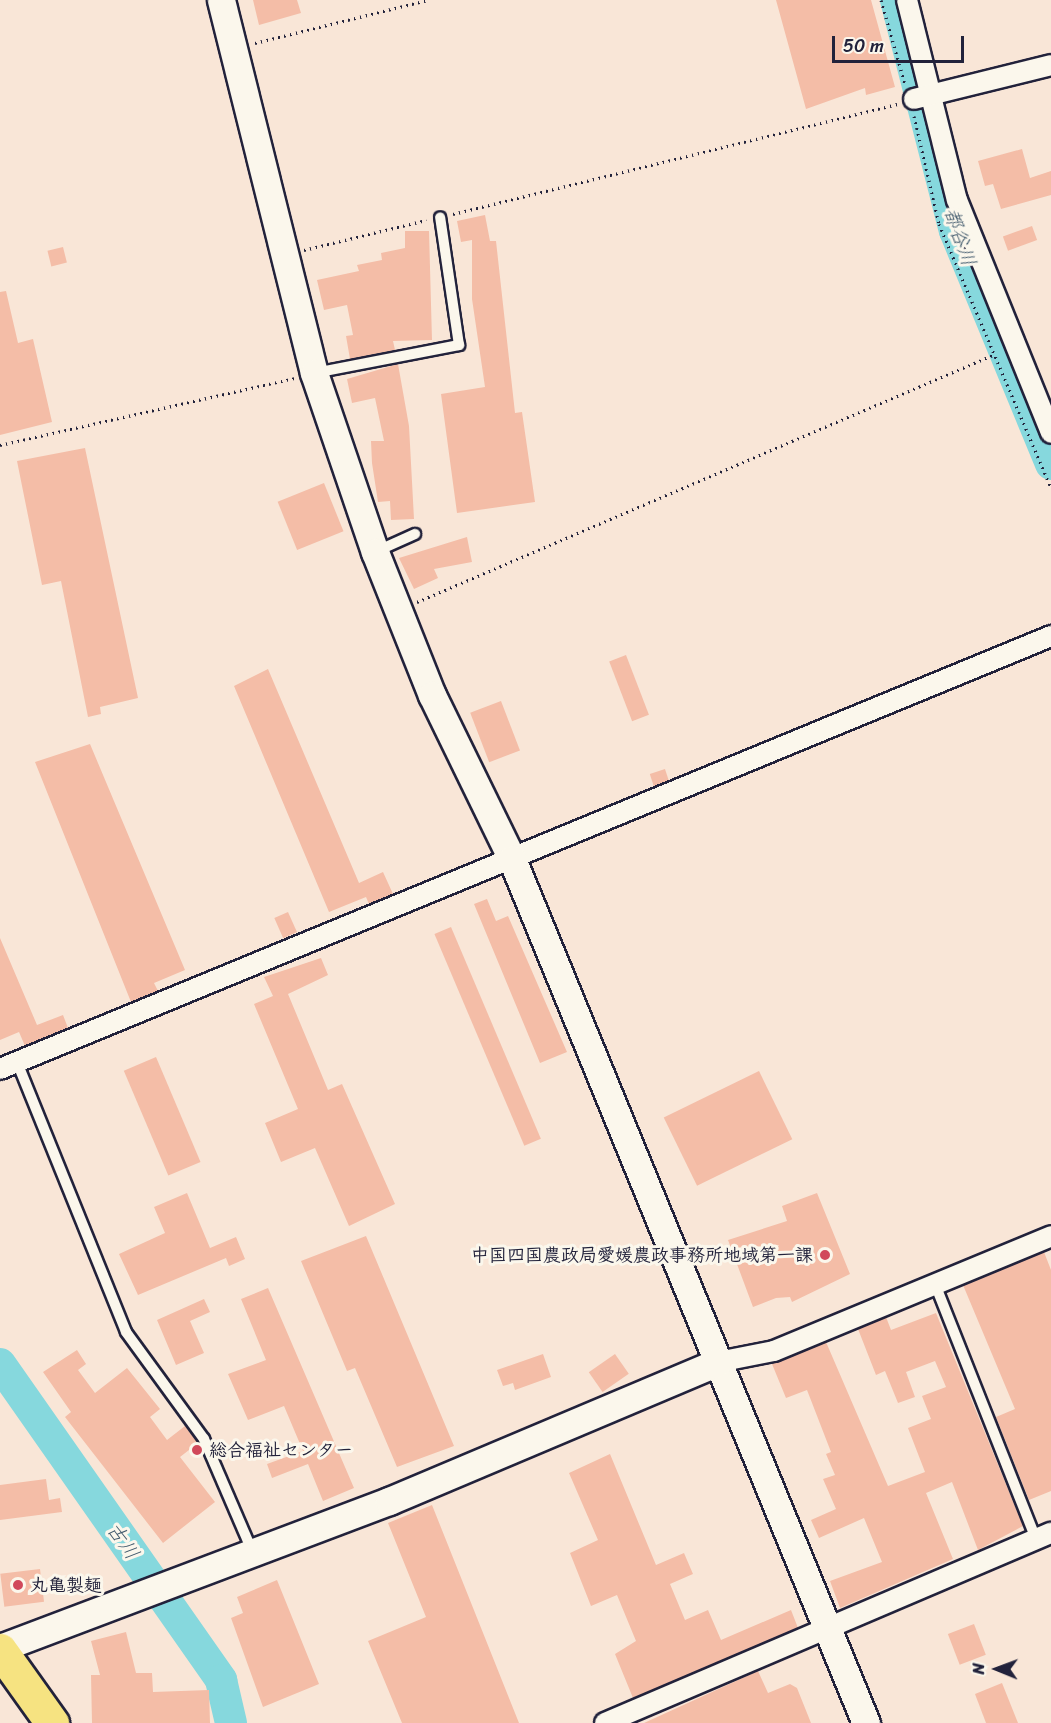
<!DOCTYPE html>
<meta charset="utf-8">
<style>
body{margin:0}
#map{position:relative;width:1051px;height:1723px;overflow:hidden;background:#f9e6d7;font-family:Sriracha,"Klee One",sans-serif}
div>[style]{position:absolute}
.river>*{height:32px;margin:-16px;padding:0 16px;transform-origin:16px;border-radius:16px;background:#86d8dd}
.building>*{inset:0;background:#f4bda7;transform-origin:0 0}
.path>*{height:3px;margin-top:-1.5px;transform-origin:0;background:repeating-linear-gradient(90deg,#22223b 0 1.5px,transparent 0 6px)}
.roads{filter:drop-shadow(2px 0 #22223b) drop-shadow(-2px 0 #22223b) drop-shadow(0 2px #22223b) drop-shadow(0 -2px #22223b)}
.lane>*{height:10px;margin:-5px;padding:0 5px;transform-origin:5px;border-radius:5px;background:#fbf7ec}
.street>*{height:20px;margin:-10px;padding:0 10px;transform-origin:10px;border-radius:10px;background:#fbf7ec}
.secondary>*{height:27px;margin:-13.5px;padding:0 13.5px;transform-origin:13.5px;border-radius:13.5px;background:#fbf7ec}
.highway>*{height:33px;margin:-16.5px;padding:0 16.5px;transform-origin:16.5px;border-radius:16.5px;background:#f6e381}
.dots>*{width:16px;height:16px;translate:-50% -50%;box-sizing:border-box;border:3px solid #fbf7ec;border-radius:50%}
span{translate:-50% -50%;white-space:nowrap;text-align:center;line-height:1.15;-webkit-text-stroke:6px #fbf7ec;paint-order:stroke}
.poi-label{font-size:18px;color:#22223b;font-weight:700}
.right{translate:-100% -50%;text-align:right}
.left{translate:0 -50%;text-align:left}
.water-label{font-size:20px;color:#40596c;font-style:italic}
.north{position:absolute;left:967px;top:1639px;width:60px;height:60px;-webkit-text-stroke:4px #fbf7ec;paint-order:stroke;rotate:271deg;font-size:16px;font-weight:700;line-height:24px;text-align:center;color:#22223b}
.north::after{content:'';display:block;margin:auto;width:21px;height:27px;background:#22223b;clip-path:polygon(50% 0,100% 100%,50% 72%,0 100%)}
.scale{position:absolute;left:832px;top:36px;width:132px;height:27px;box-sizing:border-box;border:3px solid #22223b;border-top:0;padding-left:8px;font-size:18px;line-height:21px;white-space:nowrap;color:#22223b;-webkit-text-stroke:4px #fbf7ec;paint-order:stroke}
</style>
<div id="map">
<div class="river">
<div style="left:896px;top:0;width:238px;rotate:75.7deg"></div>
<div style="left:955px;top:231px;width:252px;rotate:67.6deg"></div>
<div style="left:0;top:1364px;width:386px;rotate:55deg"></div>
<div style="left:221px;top:1680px;width:44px;rotate:76.9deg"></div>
</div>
<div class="building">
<div style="clip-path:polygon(253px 0,297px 0,301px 13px,259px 25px)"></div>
<div style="clip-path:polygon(776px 0,871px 0,895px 87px,866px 95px,865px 88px,806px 109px)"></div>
<div style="clip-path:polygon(1022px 149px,1030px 178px,1051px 171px,1051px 195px,1001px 209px,993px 184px,985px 186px,978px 161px)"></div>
<div style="clip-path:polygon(485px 215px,490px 241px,496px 241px,515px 413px,522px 412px,535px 502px,457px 513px,441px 394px,485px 387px,472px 299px,472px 240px,461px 242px,457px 221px)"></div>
<div style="left:1032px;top:226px;width:15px;height:31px;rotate:70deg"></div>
<div style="clip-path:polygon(405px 231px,429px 231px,432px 340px,393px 341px,395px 350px,350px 359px,346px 336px,353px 335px,347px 305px,324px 310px,317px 280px,359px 271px,357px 265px,382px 260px,381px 253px,405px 248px)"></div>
<div style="left:63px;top:247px;width:16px;height:16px;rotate:76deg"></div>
<div style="clip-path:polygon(6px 291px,18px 343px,33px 339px,52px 422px,0 435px,0 292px)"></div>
<div style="clip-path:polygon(398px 364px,409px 426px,414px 519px,391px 520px,390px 501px,378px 502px,372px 463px,371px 441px,384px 441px,375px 398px,352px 403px,347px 379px)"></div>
<div style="clip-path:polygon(85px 448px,138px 698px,100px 707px,101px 714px,88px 717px,61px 581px,42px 585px,17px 461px)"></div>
<div style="left:324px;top:483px;width:52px;height:50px;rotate:68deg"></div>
<div style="clip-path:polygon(467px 537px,472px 562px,434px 569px,438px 578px,414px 589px,399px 558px)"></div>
<div style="left:626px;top:655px;width:64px;height:18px;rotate:69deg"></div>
<div style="clip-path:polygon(268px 669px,359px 883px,383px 872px,393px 894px,369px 904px,366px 897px,329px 912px,234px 686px)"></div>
<div style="left:501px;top:701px;width:53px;height:33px;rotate:69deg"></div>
<div style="clip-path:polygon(90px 744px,185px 970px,154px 983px,158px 991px,131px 1002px,35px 762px)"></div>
<div style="left:665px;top:769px;width:13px;height:16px;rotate:72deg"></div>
<div style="clip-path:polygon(487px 899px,496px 921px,508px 916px,567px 1052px,540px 1063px,474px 904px)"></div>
<div style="left:288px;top:912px;width:22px;height:15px;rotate:66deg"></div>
<div style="left:451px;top:927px;width:230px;height:18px;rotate:67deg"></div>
<div style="clip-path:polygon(0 938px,37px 1025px,63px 1015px,68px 1028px,25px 1046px,19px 1032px,0 1040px)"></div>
<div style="clip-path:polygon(321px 958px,328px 975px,288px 994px,328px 1090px,342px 1084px,395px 1204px,349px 1226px,315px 1148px,281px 1162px,265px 1123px,298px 1109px,254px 1004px,273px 996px,264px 977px)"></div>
<div style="left:156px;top:1057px;width:114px;height:35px;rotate:67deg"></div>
<div style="left:759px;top:1071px;width:76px;height:106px;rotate:64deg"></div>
<div style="clip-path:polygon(187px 1193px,210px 1248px,236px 1237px,245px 1259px,229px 1266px,226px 1258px,138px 1295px,119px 1254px,165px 1233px,154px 1207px)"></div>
<div style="clip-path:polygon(817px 1193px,850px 1274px,792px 1302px,790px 1297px,776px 1298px,753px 1307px,728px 1240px,787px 1221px,782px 1206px)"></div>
<div style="clip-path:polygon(366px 1236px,454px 1446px,397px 1467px,355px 1368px,347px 1371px,301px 1261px)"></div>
<div style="clip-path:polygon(1044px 1252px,1051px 1270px,1051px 1491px,1029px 1500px,996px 1417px,1015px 1409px,963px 1285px)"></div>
<div style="clip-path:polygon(268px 1288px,354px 1488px,323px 1501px,308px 1464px,272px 1478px,267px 1464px,303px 1451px,284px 1406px,248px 1420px,228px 1374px,266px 1360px,241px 1299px)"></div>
<div style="clip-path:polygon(204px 1299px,210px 1312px,190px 1321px,204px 1353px,176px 1365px,157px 1320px)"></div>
<div style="clip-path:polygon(936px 1313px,1023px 1526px,978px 1550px,952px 1482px,926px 1493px,953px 1559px,840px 1608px,830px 1581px,882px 1562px,864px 1518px,819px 1538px,811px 1520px,836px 1509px,823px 1479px,835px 1475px,826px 1454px,831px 1452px,807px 1390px,786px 1398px,772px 1364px,826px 1342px,888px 1486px,925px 1472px,908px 1428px,931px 1419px,922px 1396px,946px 1387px,935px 1361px,906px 1372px,915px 1397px,898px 1403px,885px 1371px,876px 1375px,858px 1329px,886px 1317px,891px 1330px)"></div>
<div style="clip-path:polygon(77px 1350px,86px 1364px,78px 1370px,95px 1393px,127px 1368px,160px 1409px,150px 1417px,167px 1440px,185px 1426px,198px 1443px,180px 1457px,215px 1502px,163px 1543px,65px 1417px,71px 1412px,43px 1372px)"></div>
<div style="clip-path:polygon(543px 1354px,551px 1377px,515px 1390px,513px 1383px,503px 1386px,497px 1370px)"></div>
<div style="left:615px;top:1354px;width:24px;height:32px;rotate:55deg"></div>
<div style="clip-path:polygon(610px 1454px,656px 1565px,684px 1553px,693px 1574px,670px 1584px,685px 1620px,708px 1610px,721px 1640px,791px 1610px,798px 1628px,633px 1698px,615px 1654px,636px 1641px,617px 1595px,591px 1606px,570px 1553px,598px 1540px,569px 1473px)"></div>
<div style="clip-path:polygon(46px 1479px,49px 1500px,60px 1498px,62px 1512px,0 1520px,0 1485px)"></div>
<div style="clip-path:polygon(432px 1505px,519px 1723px,402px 1723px,368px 1641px,426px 1617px,388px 1523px)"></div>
<div style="left:40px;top:1569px;width:33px;height:40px;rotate:83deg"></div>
<div style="clip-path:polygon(277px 1580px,319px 1684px,263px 1707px,231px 1618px,243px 1613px,237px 1597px)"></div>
<div style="left:974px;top:1624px;width:33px;height:28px;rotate:69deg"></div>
<div style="clip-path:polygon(126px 1632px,136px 1673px,152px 1673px,153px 1692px,209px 1690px,210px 1723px,92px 1723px,91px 1675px,100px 1675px,91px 1641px)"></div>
<div style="clip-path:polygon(758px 1671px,768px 1693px,790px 1684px,797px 1688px,811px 1723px,644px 1723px)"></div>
<div style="clip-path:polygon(1002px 1683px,1018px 1723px,986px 1723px,975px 1694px)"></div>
</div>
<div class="path">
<div style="left:881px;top:0;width:87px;rotate:74.1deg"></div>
<div style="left:255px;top:43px;width:178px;rotate:-14deg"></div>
<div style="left:914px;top:116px;width:111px;rotate:77deg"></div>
<div style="left:939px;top:224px;width:287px;rotate:67deg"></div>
<div style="left:453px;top:214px;width:458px;rotate:-13.9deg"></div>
<div style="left:304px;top:250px;width:126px;rotate:-13.8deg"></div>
<div style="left:0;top:445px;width:302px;rotate:-12.8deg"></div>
<div style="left:417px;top:602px;width:629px;rotate:-23.22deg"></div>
</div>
<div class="roads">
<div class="lane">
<div style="left:315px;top:373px;width:147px;rotate:-11deg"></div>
<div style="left:459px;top:345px;width:129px;rotate:-98.4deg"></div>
<div style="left:375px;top:552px;width:44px;rotate:-24.2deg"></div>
<div style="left:17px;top:1062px;width:291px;rotate:68deg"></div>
<div style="left:126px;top:1332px;width:132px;rotate:53.9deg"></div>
<div style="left:204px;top:1439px;width:124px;rotate:66.7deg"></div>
<div style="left:935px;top:1284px;width:274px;rotate:68.4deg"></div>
</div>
<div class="street">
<div style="left:907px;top:0;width:206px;rotate:76deg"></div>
<div style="left:957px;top:200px;width:251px;rotate:68deg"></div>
<div style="left:914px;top:99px;width:141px;rotate:-13.9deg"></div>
<div style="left:0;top:1069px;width:1137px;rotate:-22.39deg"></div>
<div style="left:718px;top:1362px;width:57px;rotate:-11.1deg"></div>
<div style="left:774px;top:1351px;width:300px;rotate:-22.5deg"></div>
<div style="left:605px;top:1723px;width:485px;rotate:-23.1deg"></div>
</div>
<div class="secondary">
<div style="left:221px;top:0;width:384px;rotate:76deg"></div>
<div style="left:314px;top:373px;width:189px;rotate:71.2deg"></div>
<div style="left:375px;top:552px;width:154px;rotate:68.3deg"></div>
<div style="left:432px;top:695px;width:182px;rotate:64deg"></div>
<div style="left:512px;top:859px;width:934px;rotate:67.72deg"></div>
<div style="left:0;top:1648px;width:416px;rotate:-20.7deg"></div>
<div style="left:389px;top:1501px;width:357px;rotate:-22.9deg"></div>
</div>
<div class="highway">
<div style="left:0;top:1650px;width:90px;rotate:54.5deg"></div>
</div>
</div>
<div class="dots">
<div style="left:825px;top:1255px;background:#d1495b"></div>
<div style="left:197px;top:1450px;background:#d1495b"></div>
<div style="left:18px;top:1585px;background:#d1495b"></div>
</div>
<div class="poi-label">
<span class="right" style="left:813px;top:1255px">中国四国農政局愛媛農政事務所地域第一課</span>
<span class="left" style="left:209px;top:1450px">総合福祉センター</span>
<span class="left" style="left:30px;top:1585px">丸亀製麺</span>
</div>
<div class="water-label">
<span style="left:960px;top:237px;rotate:71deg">都谷川</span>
<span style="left:123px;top:1541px;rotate:55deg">古川</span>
</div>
<div class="north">N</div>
<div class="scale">50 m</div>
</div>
